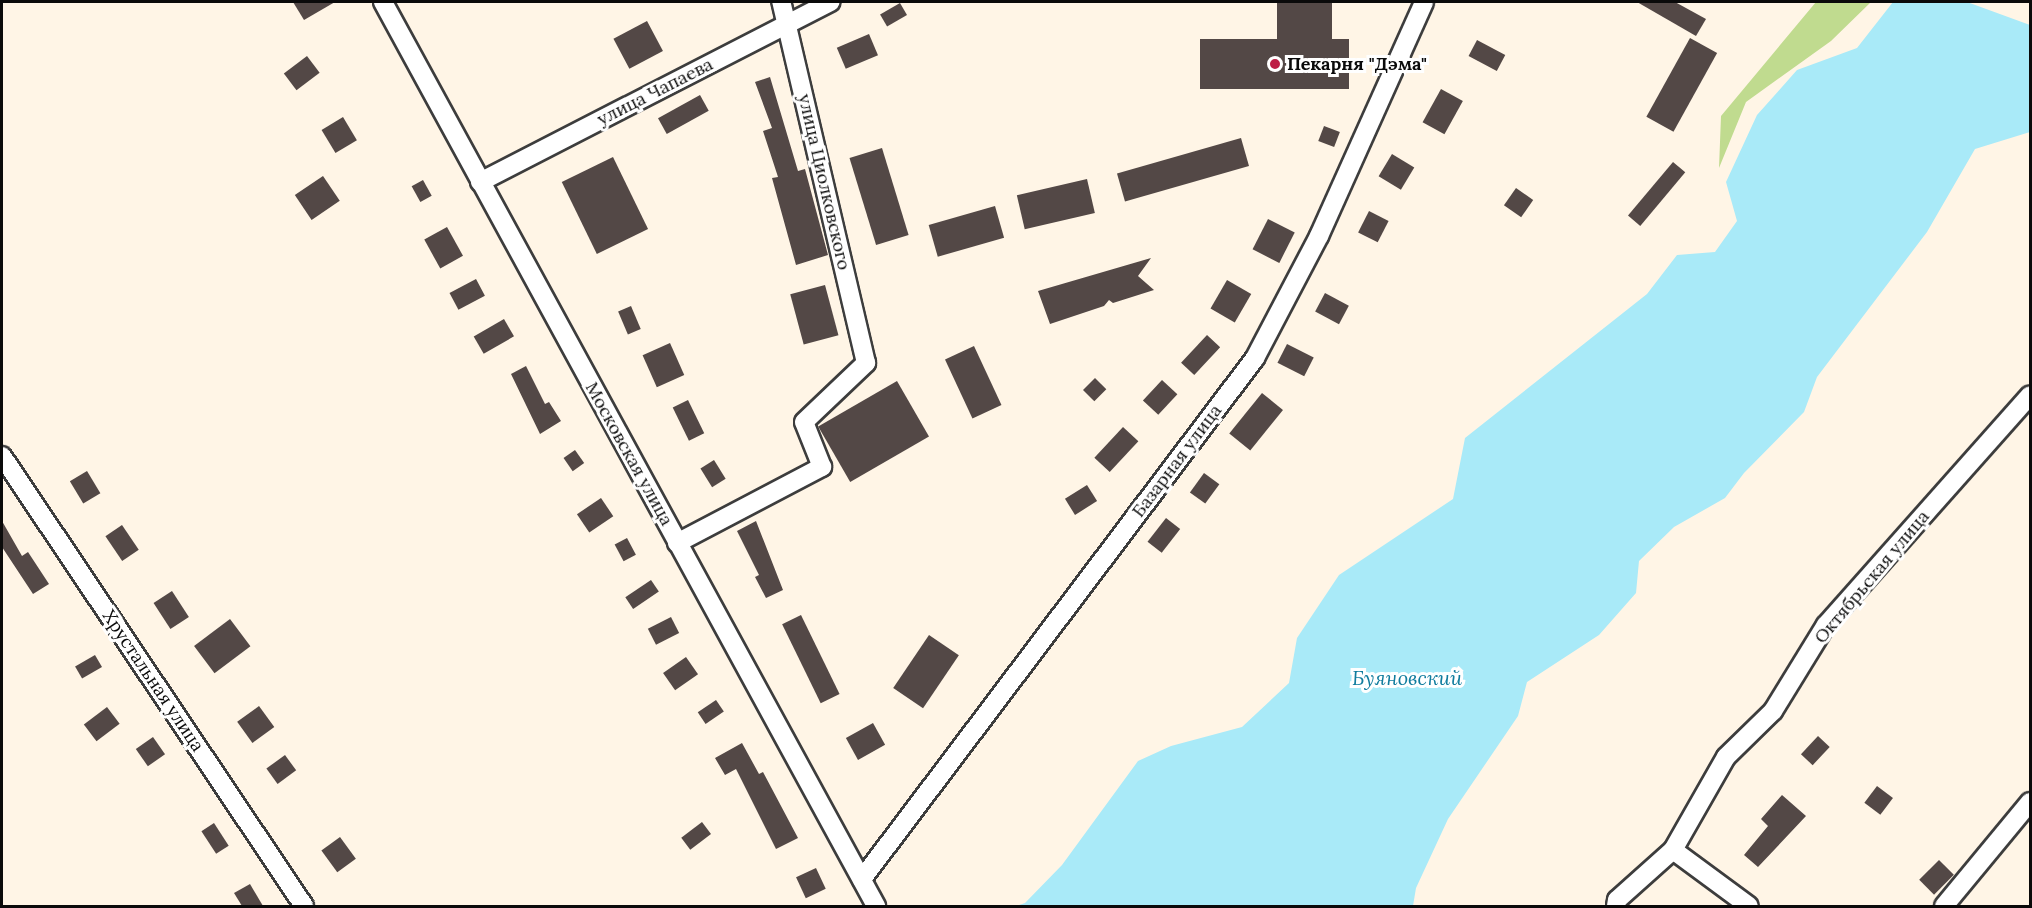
<!DOCTYPE html>
<meta charset="utf-8">
<style>
body{margin:0}
#map{position:relative;width:2032px;height:908px;overflow:hidden;background:#fff5e6;font-family:Lora,serif}
div>[style]{position:absolute}
.forest>*{inset:0;background:#c0db8f}
.water>*{inset:0;background:#a9eaf8}
.building>*{inset:0;background:#534846;transform-origin:0 0}
.roads{filter:drop-shadow(2px 0 #3d3d3d) drop-shadow(-2px 0 #3d3d3d) drop-shadow(0 2px #3d3d3d) drop-shadow(0 -2px #3d3d3d)}
.minor>*{height:18px;margin:-9px;padding:0 9px;transform-origin:9px;border-radius:9px;background:#fff}
.dots>*{width:16px;height:16px;translate:-50% -50%;box-sizing:border-box;border:3px solid #fff;border-radius:50%}
span{translate:-50% -50%;white-space:nowrap;text-align:center;line-height:1.15;-webkit-text-stroke:6px #fff;paint-order:stroke}
.poi-label{font-size:18px;color:#0a0a0a;font-weight:700}
.left{translate:0 -50%;text-align:left}
.street-label{font-size:18px;color:#0a0a0a}
.water-label{font-size:20px;color:#107c9e;font-style:italic}
.frame{position:absolute;inset:0;border:3px solid #0a0a0a;pointer-events:none}
</style>
<div id="map">
<div class="forest">
<div style="clip-path:polygon(1816px 2px,1871px 2px,1831px 41px,1746px 102px,1719px 168px,1721px 116px)"></div>
</div>
<div class="water">
<div style="clip-path:polygon(1893px 2px,1967px 2px,2030px 25px,2030px 132px,1975px 149px,1927px 232px,1817px 377px,1804px 412px,1744px 473px,1725px 498px,1674px 527px,1639px 561px,1636px 593px,1599px 635px,1527px 682px,1518px 716px,1448px 819px,1416px 888px,1413px 906px,1016px 906px,1025px 903px,1062px 865px,1138px 761px,1171px 746px,1242px 727px,1289px 683px,1297px 638px,1339px 575px,1453px 499px,1465px 438px,1647px 294px,1677px 255px,1715px 252px,1737px 221px,1726px 182px,1757px 115px,1797px 70px,1857px 48px)"></div>
</div>
<div class="building">
<div style="clip-path:polygon(293px 2px,335px 2px,304px 20px)"></div>
<div style="clip-path:polygon(1637px 2px,1675px 2px,1706px 19px,1696px 36px)"></div>
<div style="left:900px;top:3px;width:14px;height:23px;rotate:60deg"></div>
<div style="clip-path:polygon(1277px 3px,1332px 3px,1332px 39px,1349px 39px,1349px 89px,1200px 89px,1200px 39px,1277px 39px)"></div>
<div style="left:647px;top:21px;width:34px;height:38px;rotate:62deg"></div>
<div style="left:869px;top:34px;width:23px;height:35px;rotate:67deg"></div>
<div style="left:1690px;top:38px;width:31px;height:90px;rotate:29deg"></div>
<div style="left:1477px;top:40px;width:32px;height:18px;rotate:28deg"></div>
<div style="left:307px;top:56px;width:21px;height:29px;rotate:53deg"></div>
<div style="clip-path:polygon(770px 77px,798px 171px,805px 169px,828px 255px,796px 265px,772px 178px,778px 177px,763px 131px,772px 128px,755px 82px)"></div>
<div style="left:1441px;top:89px;width:25px;height:38px;rotate:29deg"></div>
<div style="left:700px;top:95px;width:18px;height:48px;rotate:61deg"></div>
<div style="left:343px;top:117px;width:27px;height:25px;rotate:59deg"></div>
<div style="left:1324px;top:126px;width:17px;height:16px;rotate:21deg"></div>
<div style="left:1241px;top:138px;width:29px;height:129px;rotate:74deg"></div>
<div style="left:882px;top:148px;width:91px;height:34px;rotate:73deg"></div>
<div style="left:1392px;top:154px;width:26px;height:26px;rotate:31deg"></div>
<div style="left:613px;top:157px;width:80px;height:57px;rotate:64deg"></div>
<div style="left:1673px;top:162px;width:16px;height:70px;rotate:40deg"></div>
<div style="left:323px;top:176px;width:30px;height:34px;rotate:56deg"></div>
<div style="left:1087px;top:179px;width:35px;height:72px;rotate:77deg"></div>
<div style="left:423px;top:180px;width:18px;height:13px;rotate:61deg"></div>
<div style="left:1516px;top:188px;width:21px;height:21px;rotate:35deg"></div>
<div style="left:995px;top:206px;width:33px;height:69px;rotate:74deg"></div>
<div style="left:1369px;top:211px;width:22px;height:24px;rotate:27deg"></div>
<div style="left:1268px;top:219px;width:30px;height:34px;rotate:27deg"></div>
<div style="left:447px;top:227px;width:33px;height:26px;rotate:61deg"></div>
<div style="clip-path:polygon(1151px 258px,1138px 276px,1154px 290px,1113px 303px,1109px 300px,1104px 306px,1050px 324px,1038px 291px)"></div>
<div style="left:476px;top:279px;width:19px;height:30px;rotate:62deg"></div>
<div style="left:1227px;top:280px;width:28px;height:33px;rotate:30deg"></div>
<div style="left:825px;top:285px;width:52px;height:36px;rotate:75deg"></div>
<div style="left:1325px;top:293px;width:27px;height:21px;rotate:28deg"></div>
<div style="left:631px;top:306px;width:25px;height:14px;rotate:67deg"></div>
<div style="left:504px;top:319px;width:20px;height:35px;rotate:60deg"></div>
<div style="left:1207px;top:335px;width:18px;height:38px;rotate:43deg"></div>
<div style="left:670px;top:343px;width:35px;height:30px;rotate:66deg"></div>
<div style="left:1287px;top:344px;width:30px;height:21px;rotate:27deg"></div>
<div style="left:974px;top:346px;width:65px;height:32px;rotate:65deg"></div>
<div style="clip-path:polygon(526px 366px,545px 404px,549px 402px,561px 421px,540px 434px,511px 374px)"></div>
<div style="left:1095px;top:378px;width:16px;height:17px;rotate:45deg"></div>
<div style="left:1162px;top:380px;width:21px;height:28px;rotate:43deg"></div>
<div style="left:897px;top:381px;width:64px;height:91px;rotate:60deg"></div>
<div style="left:1262px;top:393px;width:27px;height:52px;rotate:39deg"></div>
<div style="left:688px;top:400px;width:37px;height:17px;rotate:64deg"></div>
<div style="left:1123px;top:427px;width:21px;height:42px;rotate:43deg"></div>
<div style="left:575px;top:450px;width:16px;height:14px;rotate:55deg"></div>
<div style="left:714px;top:460px;width:22px;height:16px;rotate:58deg"></div>
<div style="left:87px;top:471px;width:26px;height:20px;rotate:59deg"></div>
<div style="left:1204px;top:473px;width:19px;height:24px;rotate:36deg"></div>
<div style="left:1087px;top:485px;width:19px;height:26px;rotate:58deg"></div>
<div style="left:601px;top:498px;width:22px;height:29px;rotate:56deg"></div>
<div style="left:1166px;top:518px;width:18px;height:30px;rotate:38deg"></div>
<div style="clip-path:polygon(2px 521px,22px 556px,28px 552px,49px 584px,33px 594px,2px 547px)"></div>
<div style="clip-path:polygon(756px 521px,783px 590px,766px 598px,755px 577px,759px 575px,737px 531px)"></div>
<div style="left:122px;top:525px;width:30px;height:20px;rotate:56deg"></div>
<div style="left:627px;top:538px;width:19px;height:14px;rotate:62deg"></div>
<div style="left:651px;top:580px;width:14px;height:31px;rotate:56deg"></div>
<div style="left:172px;top:591px;width:31px;height:22px;rotate:57deg"></div>
<div style="left:801px;top:615px;width:88px;height:21px;rotate:64deg"></div>
<div style="left:671px;top:617px;width:18px;height:26px;rotate:63deg"></div>
<div style="left:230px;top:619px;width:34px;height:45px;rotate:53deg"></div>
<div style="left:929px;top:635px;width:36px;height:64px;rotate:34deg"></div>
<div style="left:95px;top:655px;width:14px;height:23px;rotate:60deg"></div>
<div style="left:686px;top:657px;width:21px;height:28px;rotate:55deg"></div>
<div style="left:716px;top:700px;width:14px;height:22px;rotate:56deg"></div>
<div style="left:259px;top:706px;width:26px;height:27px;rotate:54deg"></div>
<div style="left:107px;top:707px;width:21px;height:29px;rotate:53deg"></div>
<div style="left:873px;top:723px;width:25px;height:31px;rotate:61deg"></div>
<div style="left:1818px;top:736px;width:16px;height:25px;rotate:43deg"></div>
<div style="left:153px;top:737px;width:21px;height:21px;rotate:55deg"></div>
<div style="clip-path:polygon(742px 743px,759px 774px,763px 772px,798px 838px,776px 849px,736px 769px,725px 775px,715px 758px)"></div>
<div style="left:285px;top:755px;width:19px;height:23px;rotate:54deg"></div>
<div style="left:1877px;top:786px;width:20px;height:21px;rotate:37deg"></div>
<div style="clip-path:polygon(1782px 795px,1806px 816px,1758px 867px,1744px 855px,1768px 826px,1761px 819px)"></div>
<div style="left:702px;top:822px;width:15px;height:26px;rotate:53deg"></div>
<div style="left:214px;top:823px;width:27px;height:15px;rotate:57deg"></div>
<div style="left:340px;top:837px;width:27px;height:23px;rotate:54deg"></div>
<div style="left:1939px;top:860px;width:21px;height:28px;rotate:45deg"></div>
<div style="left:816px;top:868px;width:23px;height:22px;rotate:65deg"></div>
<div style="clip-path:polygon(250px 884px,263px 906px,242px 906px,234px 893px)"></div>
</div>
<div class="roads">
<div class="minor">
<div style="left:383px;top:2px;width:1030px;rotate:61.39deg"></div>
<div style="left:480px;top:182px;width:394px;rotate:-27.2deg"></div>
<div style="left:2px;top:456px;width:542px;rotate:56.13deg"></div>
<div style="left:677px;top:543px;width:164px;rotate:-27.7deg"></div>
<div style="left:822px;top:467px;width:48px;rotate:-111.8deg"></div>
<div style="left:804px;top:422px;width:86px;rotate:-43.6deg"></div>
<div style="left:866px;top:363px;width:371px;rotate:-103.2deg"></div>
<div style="left:1673px;top:850px;width:94px;rotate:36.4deg"></div>
<div style="left:862px;top:879px;width:653px;rotate:-52.97deg"></div>
<div style="left:1255px;top:358px;width:138px;rotate:-62.3deg"></div>
<div style="left:1319px;top:236px;width:256px;rotate:-65.8deg"></div>
<div style="left:1616px;top:906px;width:6px;rotate:-81deg"></div>
<div style="left:1617px;top:900px;width:75px;rotate:-41.8deg"></div>
<div style="left:1673px;top:850px;width:107px;rotate:-60.3deg"></div>
<div style="left:1726px;top:757px;width:66px;rotate:-44.4deg"></div>
<div style="left:1773px;top:711px;width:101px;rotate:-58.4deg"></div>
<div style="left:1826px;top:625px;width:307px;rotate:-48.4deg"></div>
<div style="left:1944px;top:906px;width:135px;rotate:-50.4deg"></div>
</div>
</div>
<div class="dots">
<div style="left:1275px;top:64px;background:#bd1e45"></div>
</div>
<div class="poi-label">
<span class="left" style="left:1287px;top:64px">Пекарня "Дэма"</span>
</div>
<div class="street-label">
<span style="left:655px;top:92px;rotate:-27deg">улица Чапаева</span>
<span style="left:824px;top:182px;rotate:77deg">улица Циолковского</span>
<span style="left:629px;top:454px;rotate:61deg">Московская улица</span>
<span style="left:1177px;top:461px;rotate:-53deg">Базарная улица</span>
<span style="left:1872px;top:577px;rotate:-50deg">Октябрьская улица</span>
<span style="left:153px;top:681px;rotate:56deg">Хрустальная улица</span>
</div>
<div class="water-label">
<span style="left:1407px;top:677px">Буяновский</span>
</div>
<div class="frame"></div>
</div>
